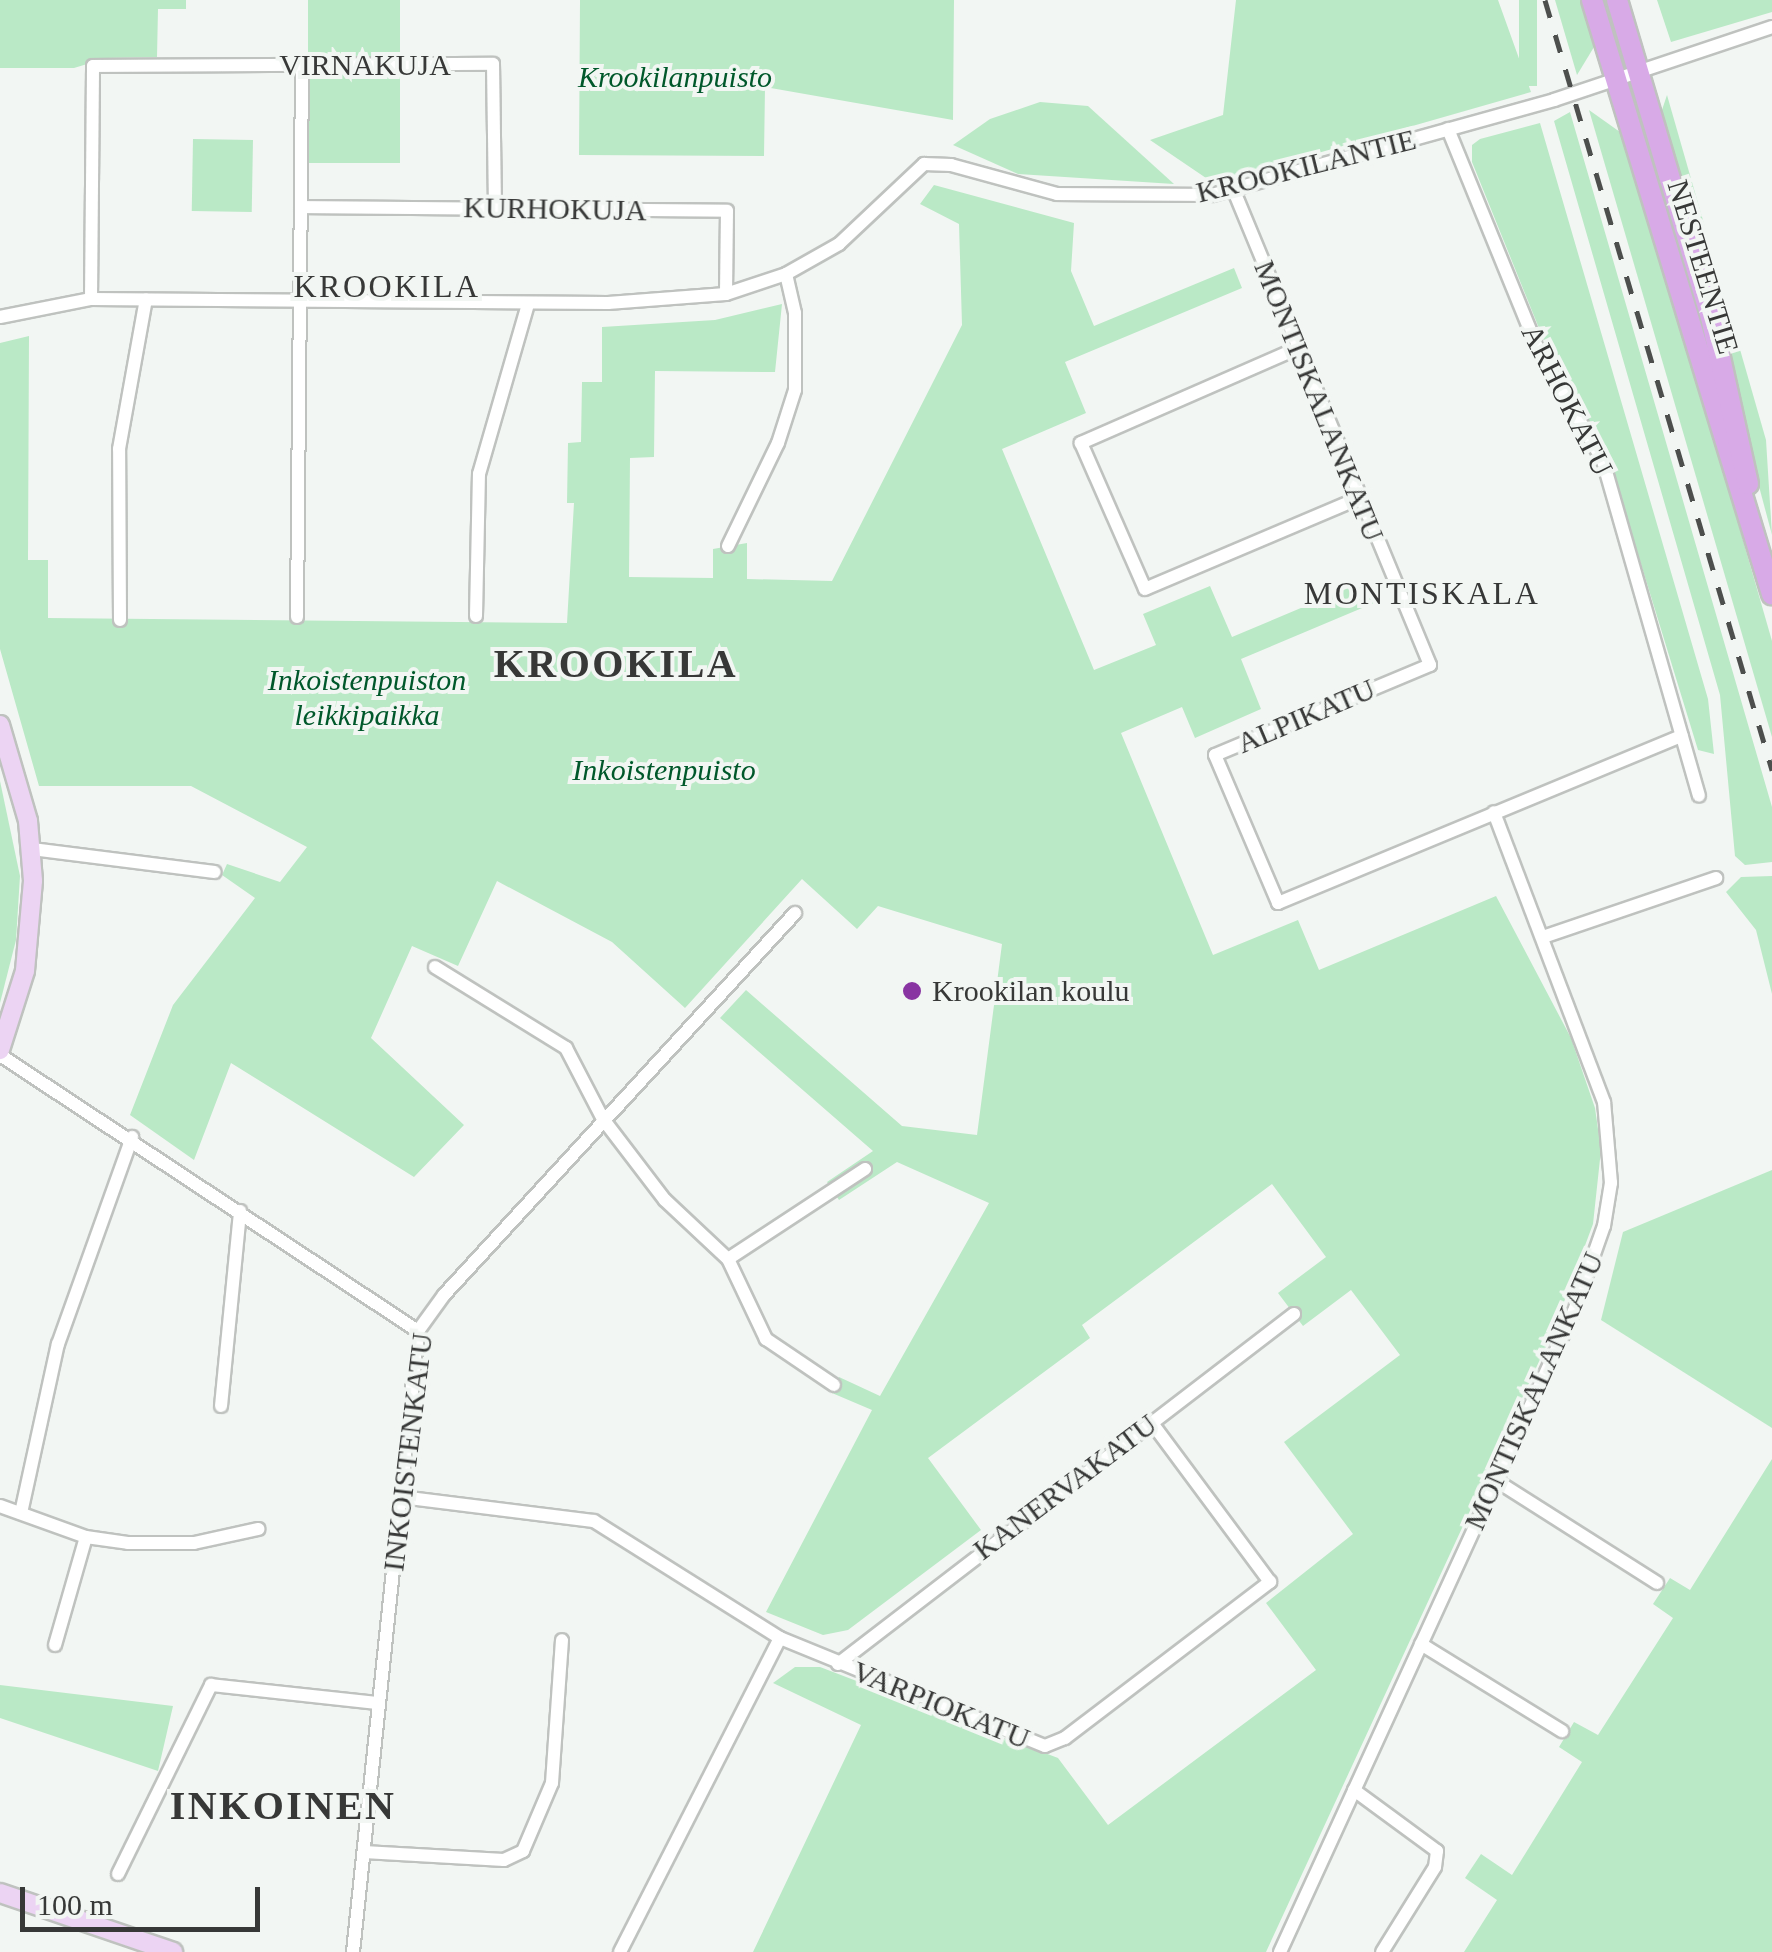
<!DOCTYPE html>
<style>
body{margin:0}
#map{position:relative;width:1772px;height:1952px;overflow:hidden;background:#f2f6f3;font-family:Georgia,serif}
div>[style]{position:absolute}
.green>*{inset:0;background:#bae9c6;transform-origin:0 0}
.roads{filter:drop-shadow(2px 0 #bfc2bf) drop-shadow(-2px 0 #bfc2bf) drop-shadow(0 2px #bfc2bf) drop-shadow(0 -2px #bfc2bf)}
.street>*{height:12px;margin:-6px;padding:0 6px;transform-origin:6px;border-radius:6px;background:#fff}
.secondary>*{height:18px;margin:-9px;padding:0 9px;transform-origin:9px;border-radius:9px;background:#ecd4f3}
.primary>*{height:20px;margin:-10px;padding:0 10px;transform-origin:10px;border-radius:10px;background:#d8aae7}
.rail>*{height:5px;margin-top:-2.5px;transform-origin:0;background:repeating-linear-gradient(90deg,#4d4f4d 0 18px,transparent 0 36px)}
.dots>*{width:28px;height:28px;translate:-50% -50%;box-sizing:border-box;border:5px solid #f2f6f3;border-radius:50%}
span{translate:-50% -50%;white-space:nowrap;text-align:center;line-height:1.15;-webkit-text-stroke:8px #f2f6f3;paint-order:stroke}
.street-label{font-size:30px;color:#373837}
.park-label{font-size:30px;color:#00582b;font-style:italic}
.poi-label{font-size:30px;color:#373837}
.left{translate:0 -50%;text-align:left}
.neighbourhood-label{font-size:32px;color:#373837;letter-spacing:2.5px}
.district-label{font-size:40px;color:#373837;font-weight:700;letter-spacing:2.5px}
.scale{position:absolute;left:20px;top:1887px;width:240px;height:45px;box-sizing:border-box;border:5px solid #373837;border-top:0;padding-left:12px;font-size:30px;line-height:35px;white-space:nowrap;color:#373837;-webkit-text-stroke:8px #f2f6f3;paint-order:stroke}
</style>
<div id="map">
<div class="green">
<div style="clip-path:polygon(0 0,186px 0,186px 9px,158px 9px,157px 57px,107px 58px,74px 68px,0 68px)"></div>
<div style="left:308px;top:0;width:92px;height:58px"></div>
<div style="clip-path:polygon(580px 0,954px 0,953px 120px,765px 87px,764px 156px,579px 155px)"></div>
<div style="clip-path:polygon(1236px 0,1498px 0,1531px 92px,1238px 176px,1206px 178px,1150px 140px,1223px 115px)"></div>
<div style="left:1519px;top:0;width:18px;height:86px"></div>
<div style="clip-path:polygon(1555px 0,1583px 0,1594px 47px,1577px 75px)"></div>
<div style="clip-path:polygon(1657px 0,1772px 0,1772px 12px,1671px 42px)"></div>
<div style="left:307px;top:71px;width:93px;height:92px"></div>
<div style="clip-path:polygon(1667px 95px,1766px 440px,1772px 535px,1660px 116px)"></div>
<div style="clip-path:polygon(1040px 102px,1088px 106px,1174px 184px,1018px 174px,953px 145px,990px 119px)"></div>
<div style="clip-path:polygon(1589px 110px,1620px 132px,1730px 495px,1772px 641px,1772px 737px)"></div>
<div style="clip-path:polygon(1570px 112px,1772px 807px,1772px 862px,1745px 865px,1735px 856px,1720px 695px,1554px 121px)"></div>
<div style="clip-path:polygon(1540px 123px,1708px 699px,1714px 754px,1698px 750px,1607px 453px,1549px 353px,1472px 162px,1472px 145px,1480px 139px)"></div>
<div style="left:193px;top:139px;width:60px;height:72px;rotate:1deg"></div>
<div style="clip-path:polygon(934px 185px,1074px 223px,1071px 271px,1094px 326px,1234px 268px,1242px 288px,1065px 362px,1086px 413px,1002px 449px,1094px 670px,1156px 645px,1143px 614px,1210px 586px,1232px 637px,1365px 581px,1374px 603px,1241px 659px,1261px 709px,1195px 738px,1182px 707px,1121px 733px,1213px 955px,1298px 920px,1319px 970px,1496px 896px,1571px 1038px,1595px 1108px,1601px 1150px,1593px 1224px,1554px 1329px,1266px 1952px,753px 1952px,861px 1725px,773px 1683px,795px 1667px,820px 1667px,1058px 1758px,1108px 1825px,1316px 1670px,1266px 1603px,1353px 1534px,1284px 1442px,1400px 1355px,1351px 1290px,1303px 1326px,1278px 1293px,1326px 1257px,1272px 1184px,1082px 1325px,1090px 1338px,928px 1458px,981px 1530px,848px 1630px,823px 1635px,766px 1612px,872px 1410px,832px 1393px,839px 1377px,880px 1396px,989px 1203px,897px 1162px,839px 1200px,827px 1182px,873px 1151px,720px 1018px,746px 990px,902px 1126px,977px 1135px,1002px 944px,878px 906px,857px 929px,802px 879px,685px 1008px,612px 942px,497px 881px,458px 966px,412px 946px,371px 1038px,464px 1125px,414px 1177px,231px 1063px,194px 1160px,130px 1115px,173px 1005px,255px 898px,222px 875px,227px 864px,280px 882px,307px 847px,191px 786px,39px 786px,0 649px,0 343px,29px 336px,28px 560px,48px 560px,48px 618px,567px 623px,574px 503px,567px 503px,568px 443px,581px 442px,582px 382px,602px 382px,602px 327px,715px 320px,782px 304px,775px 372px,655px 371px,654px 457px,630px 458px,629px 577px,713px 578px,713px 549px,747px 543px,747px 579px,832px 581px,962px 325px,959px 224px,920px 204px)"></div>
<div style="clip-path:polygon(0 781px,20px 876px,16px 940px,0 1003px)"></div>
<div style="clip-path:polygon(1772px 876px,1772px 994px,1756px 930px,1726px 892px,1741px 877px)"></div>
<div style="clip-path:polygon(1772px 1170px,1772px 1428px,1601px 1320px,1623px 1232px)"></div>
<div style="clip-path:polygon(1772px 1459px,1772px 1952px,1464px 1952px,1497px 1900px,1465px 1878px,1481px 1854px,1512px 1875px,1582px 1762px,1559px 1747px,1574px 1722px,1598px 1735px,1673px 1618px,1653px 1604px,1670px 1578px,1690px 1590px)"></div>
<div style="clip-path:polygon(0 1685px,173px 1706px,158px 1771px,0 1718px)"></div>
</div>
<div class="roads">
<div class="street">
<div style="left:1448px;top:129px;width:235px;rotate:67.8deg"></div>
<div style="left:1537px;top:347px;width:132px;rotate:59.9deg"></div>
<div style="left:1603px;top:461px;width:348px;rotate:74deg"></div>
<div style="left:1234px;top:191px;width:513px;rotate:67.53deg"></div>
<div style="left:1430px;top:665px;width:233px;rotate:157.3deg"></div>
<div style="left:1215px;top:755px;width:161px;rotate:66.9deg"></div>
<div style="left:1278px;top:903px;width:437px;rotate:-22.5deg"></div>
<div style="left:301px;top:207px;width:426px;rotate:0.5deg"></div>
<div style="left:727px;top:211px;width:83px;rotate:90.7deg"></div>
<div style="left:91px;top:299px;width:233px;rotate:-89.5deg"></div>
<div style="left:93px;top:66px;width:400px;rotate:-0.3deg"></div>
<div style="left:493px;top:64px;width:145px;rotate:89.2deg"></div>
<div style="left:0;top:317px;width:93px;rotate:-11.2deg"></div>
<div style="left:91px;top:299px;width:517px;rotate:0.44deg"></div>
<div style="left:608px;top:303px;width:118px;rotate:-4.4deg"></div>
<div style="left:726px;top:294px;width:63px;rotate:-18.4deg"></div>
<div style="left:786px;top:274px;width:61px;rotate:-29.5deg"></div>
<div style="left:839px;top:244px;width:117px;rotate:-43.3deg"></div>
<div style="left:924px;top:164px;width:27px;rotate:2deg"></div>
<div style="left:951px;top:165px;width:110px;rotate:15.3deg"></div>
<div style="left:1057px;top:194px;width:155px;rotate:0.4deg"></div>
<div style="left:1212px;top:195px;width:355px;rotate:-15.5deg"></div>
<div style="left:1554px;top:100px;width:230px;rotate:-18.5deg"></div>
<div style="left:1296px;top:349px;width:235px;rotate:156.4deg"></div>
<div style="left:1081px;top:443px;width:159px;rotate:66.3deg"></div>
<div style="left:1145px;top:589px;width:233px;rotate:-23deg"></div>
<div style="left:728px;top:546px;width:114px;rotate:-64.1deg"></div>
<div style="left:778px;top:443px;width:56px;rotate:-72.2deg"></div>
<div style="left:795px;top:390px;width:77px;rotate:-90deg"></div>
<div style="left:795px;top:313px;width:40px;rotate:-103deg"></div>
<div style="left:476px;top:616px;width:142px;rotate:-88.8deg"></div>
<div style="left:479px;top:474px;width:177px;rotate:-73.9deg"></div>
<div style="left:297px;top:617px;width:552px;rotate:-89.48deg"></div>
<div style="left:120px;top:620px;width:171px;rotate:-90.3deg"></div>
<div style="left:119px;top:449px;width:152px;rotate:-79.8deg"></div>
<div style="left:32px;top:849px;width:184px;rotate:7.2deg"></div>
<div style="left:1543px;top:937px;width:183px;rotate:-18.8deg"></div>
<div style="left:435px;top:967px;width:154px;rotate:31.7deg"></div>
<div style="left:566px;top:1048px;width:80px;rotate:62.5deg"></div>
<div style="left:603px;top:1119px;width:102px;rotate:52.6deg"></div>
<div style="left:665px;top:1200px;width:86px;rotate:43.1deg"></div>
<div style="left:728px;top:1259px;width:89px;rotate:64.6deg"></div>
<div style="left:766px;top:1339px;width:82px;rotate:34.1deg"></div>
<div style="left:0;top:1055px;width:501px;rotate:33.44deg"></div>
<div style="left:728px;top:1259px;width:164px;rotate:-33.3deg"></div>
<div style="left:221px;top:1406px;width:196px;rotate:-84.4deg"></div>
<div style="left:1495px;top:1480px;width:192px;rotate:32.4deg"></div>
<div style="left:401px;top:1497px;width:194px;rotate:7.1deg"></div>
<div style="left:594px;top:1521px;width:220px;rotate:32.2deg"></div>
<div style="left:780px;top:1638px;width:286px;rotate:22.2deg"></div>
<div style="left:1045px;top:1746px;width:22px;rotate:-22deg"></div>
<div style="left:1065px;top:1738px;width:258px;rotate:-37.3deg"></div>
<div style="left:1270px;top:1582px;width:198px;rotate:-126.6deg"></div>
<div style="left:0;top:1506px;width:91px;rotate:19.8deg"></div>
<div style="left:86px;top:1537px;width:42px;rotate:8.1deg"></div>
<div style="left:128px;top:1543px;width:66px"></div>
<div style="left:194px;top:1543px;width:66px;rotate:-12.3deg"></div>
<div style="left:21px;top:1513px;width:173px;rotate:-77.7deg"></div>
<div style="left:58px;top:1344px;width:220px;rotate:-70.3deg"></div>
<div style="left:1421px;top:1644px;width:166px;rotate:31.7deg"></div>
<div style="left:55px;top:1645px;width:112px;rotate:-74deg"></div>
<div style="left:838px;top:1664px;width:575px;rotate:-37.51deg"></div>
<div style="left:1354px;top:1790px;width:103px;rotate:36.3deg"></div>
<div style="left:1437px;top:1851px;width:16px;rotate:97deg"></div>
<div style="left:1435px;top:1867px;width:100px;rotate:121.9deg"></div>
<div style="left:364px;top:1852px;width:140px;rotate:3.3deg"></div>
<div style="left:504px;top:1860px;width:21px;rotate:-25deg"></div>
<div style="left:523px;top:1851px;width:74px;rotate:-66.9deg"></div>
<div style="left:552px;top:1783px;width:143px;rotate:-86deg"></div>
<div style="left:118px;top:1874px;width:211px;rotate:-63.8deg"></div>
<div style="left:211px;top:1685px;width:168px;rotate:6.2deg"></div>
<div style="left:353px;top:1952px;width:624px;rotate:-84.02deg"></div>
<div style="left:418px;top:1331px;width:44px;rotate:-54.2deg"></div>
<div style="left:444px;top:1295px;width:519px;rotate:-47.42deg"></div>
<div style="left:620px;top:1952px;width:352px;rotate:-63deg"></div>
<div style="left:1280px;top:1952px;width:705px;rotate:-65.36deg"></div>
<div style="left:1574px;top:1311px;width:90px;rotate:-70.6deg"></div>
<div style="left:1604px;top:1226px;width:44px;rotate:-80.8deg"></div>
<div style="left:1611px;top:1183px;width:81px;rotate:-94.9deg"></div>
<div style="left:1604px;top:1102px;width:310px;rotate:-110.8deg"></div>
</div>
<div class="secondary">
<div style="left:0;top:725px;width:100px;rotate:73.7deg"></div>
<div style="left:28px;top:821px;width:60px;rotate:85.2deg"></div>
<div style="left:33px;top:881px;width:90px;rotate:95.1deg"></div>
<div style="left:25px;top:971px;width:83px;rotate:107.6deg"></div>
<div style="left:0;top:1893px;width:183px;rotate:18.8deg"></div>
</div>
<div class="primary">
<div style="left:1592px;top:0;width:621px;rotate:73.14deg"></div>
<div style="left:1617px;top:0;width:331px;rotate:73.5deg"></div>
<div style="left:1711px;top:317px;width:171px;rotate:77.5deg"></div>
</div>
</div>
<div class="rail">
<div style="left:1545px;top:0;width:803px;rotate:73.57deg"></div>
</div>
<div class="dots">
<div style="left:912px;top:991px;background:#8934a2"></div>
</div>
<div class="street-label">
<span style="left:365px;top:65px">VIRNAKUJA</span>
<span style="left:1306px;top:166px;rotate:-14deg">KROOKILANTIE</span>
<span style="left:555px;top:209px;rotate:1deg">KURHOKUJA</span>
<span style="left:1703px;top:267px;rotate:73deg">NESTEENTIE</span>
<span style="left:1567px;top:400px;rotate:63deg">ARHOKATU</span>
<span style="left:1319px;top:401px;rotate:68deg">MONTISKALANKATU</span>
<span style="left:1306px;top:716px;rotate:-23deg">ALPIKATU</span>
<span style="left:1534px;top:1391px;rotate:-66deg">MONTISKALANKATU</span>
<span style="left:408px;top:1452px;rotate:-83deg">INKOISTENKATU</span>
<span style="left:1065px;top:1487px;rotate:-37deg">KANERVAKATU</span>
<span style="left:941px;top:1705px;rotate:22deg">VARPIOKATU</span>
</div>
<div class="park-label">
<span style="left:675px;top:77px">Krookilanpuisto</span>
<span style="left:367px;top:697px">Inkoistenpuiston<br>leikkipaikka</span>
<span style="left:664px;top:770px">Inkoistenpuisto</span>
</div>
<div class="poi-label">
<span class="left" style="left:932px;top:991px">Krookilan koulu</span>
</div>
<div class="neighbourhood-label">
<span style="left:387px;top:286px">KROOKILA</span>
<span style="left:1422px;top:593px">MONTISKALA</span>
</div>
<div class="district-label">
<span style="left:616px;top:664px">KROOKILA</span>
<span style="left:283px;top:1806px">INKOINEN</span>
</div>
<div class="scale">100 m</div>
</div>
